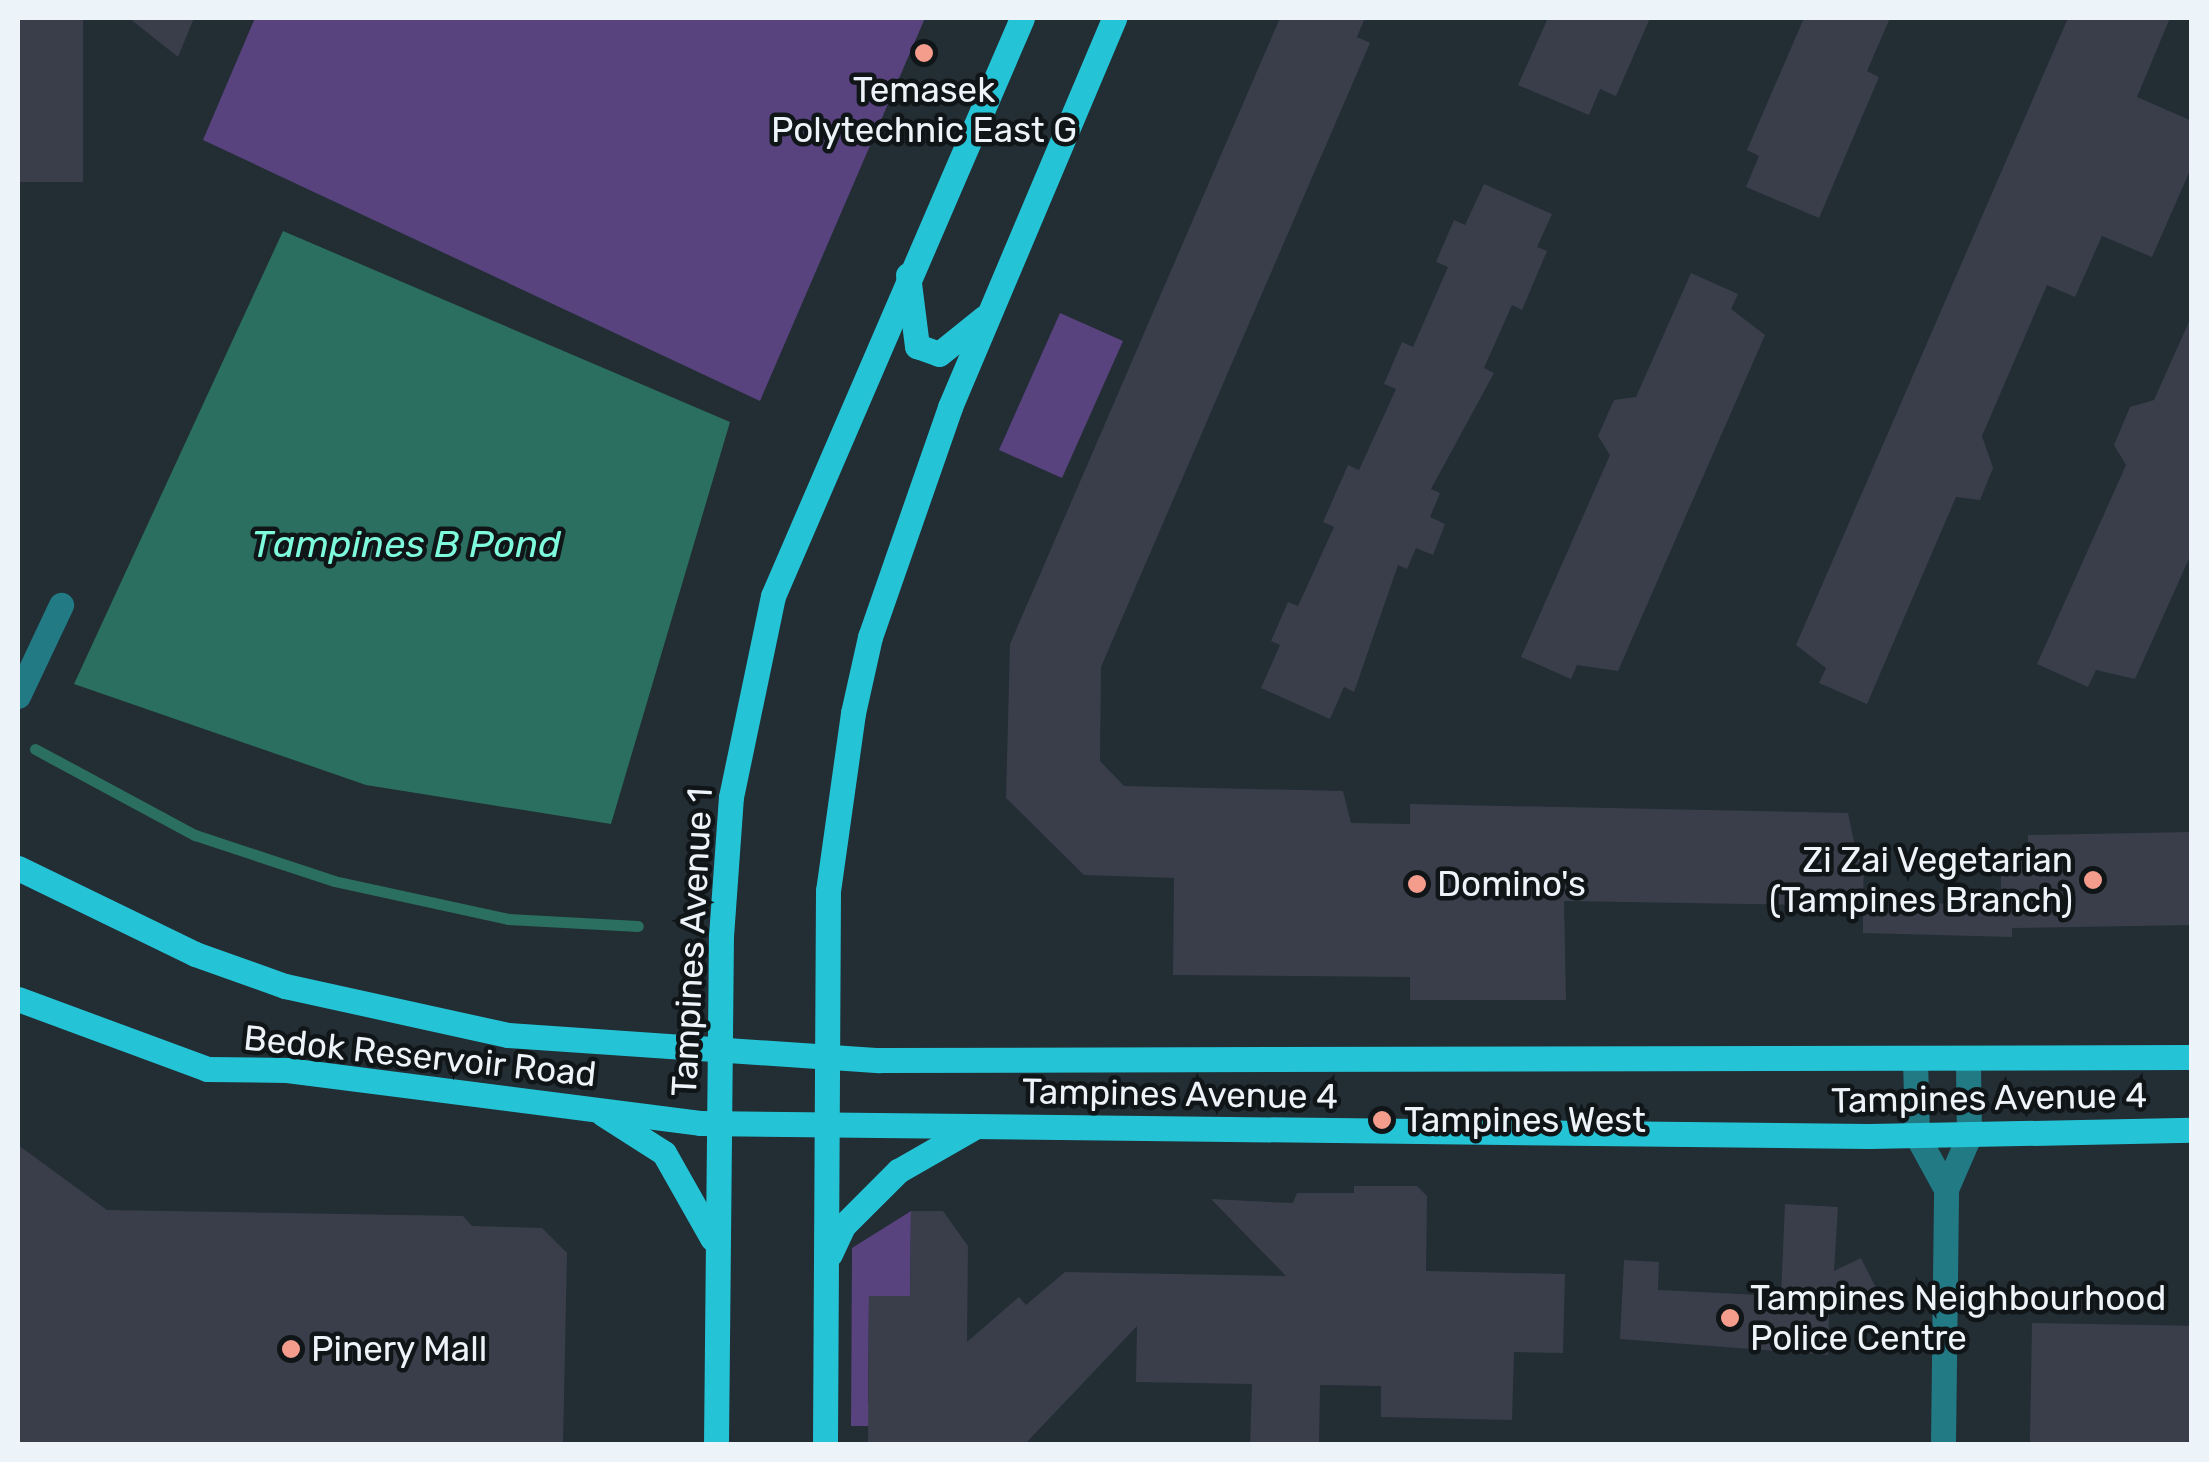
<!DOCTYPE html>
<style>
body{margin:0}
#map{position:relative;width:2209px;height:1462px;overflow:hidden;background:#222d34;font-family:Rubik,sans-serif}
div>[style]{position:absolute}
.green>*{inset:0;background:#58437e;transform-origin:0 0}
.water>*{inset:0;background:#2b6f60}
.stream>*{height:11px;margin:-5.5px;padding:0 5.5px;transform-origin:5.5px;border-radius:5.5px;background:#2b6f60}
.building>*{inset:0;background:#3a3e4a;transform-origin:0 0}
.minor>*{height:25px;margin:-12.5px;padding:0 12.5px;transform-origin:12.5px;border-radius:12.5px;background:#227a85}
.major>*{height:25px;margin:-12.5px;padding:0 12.5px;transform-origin:12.5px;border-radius:12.5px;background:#24c4d6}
.dots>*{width:28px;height:28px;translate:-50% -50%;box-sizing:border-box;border:5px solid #101518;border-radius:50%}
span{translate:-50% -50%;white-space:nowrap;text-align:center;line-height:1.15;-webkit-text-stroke:9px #101518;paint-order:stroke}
.poi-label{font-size:35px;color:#edf4f9}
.right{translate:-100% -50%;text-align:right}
.left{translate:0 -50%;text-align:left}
.street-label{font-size:35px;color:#edf4f9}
.water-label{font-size:38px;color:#7efbdd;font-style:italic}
.frame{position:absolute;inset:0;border:20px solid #edf4f9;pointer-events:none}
</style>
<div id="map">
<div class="green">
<div style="clip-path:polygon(255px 18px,925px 18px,760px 401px,203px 140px)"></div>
<div style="left:1060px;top:313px;width:69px;height:150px;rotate:24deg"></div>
<div style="clip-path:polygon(911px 1211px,910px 1296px,869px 1296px,868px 1401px,878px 1426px,851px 1426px,852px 1248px)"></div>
</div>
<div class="water">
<div style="clip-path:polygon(283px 231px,730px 422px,611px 824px,366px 785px,74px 684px)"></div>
</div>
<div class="stream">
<div style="left:35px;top:749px;width:182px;rotate:28.3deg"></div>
<div style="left:195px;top:835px;width:146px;rotate:18.3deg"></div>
<div style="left:334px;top:881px;width:178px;rotate:12.3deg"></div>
<div style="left:508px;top:919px;width:130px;rotate:3.1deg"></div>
</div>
<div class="building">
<div style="left:18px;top:18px;width:65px;height:164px"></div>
<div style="clip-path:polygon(129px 18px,194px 18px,178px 57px)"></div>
<div style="clip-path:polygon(1280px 18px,1365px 18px,1357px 37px,1370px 43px,1101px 667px,1100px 761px,1124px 786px,1343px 791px,1351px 823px,1410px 824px,1410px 804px,1848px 813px,1857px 856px,1864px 856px,1863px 906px,1564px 901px,1566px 1000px,1410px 1000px,1410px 977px,1173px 975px,1174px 878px,1084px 875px,1006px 798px,1010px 644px)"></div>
<div style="clip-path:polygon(1548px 18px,1650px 18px,1616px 96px,1600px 89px,1589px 115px,1518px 85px)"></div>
<div style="clip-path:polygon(1804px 18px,1890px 18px,1867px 71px,1879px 77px,1819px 218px,1746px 187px,1759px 156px,1747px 150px)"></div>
<div style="clip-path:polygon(2068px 18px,2170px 18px,2137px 97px,2192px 121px,2192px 166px,2152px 257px,2102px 236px,2075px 297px,2047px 285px,1982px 436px,1993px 468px,1980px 500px,1956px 497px,1867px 704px,1819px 683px,1826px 668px,1796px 645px)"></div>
<div style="clip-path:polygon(1484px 184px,1552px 214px,1537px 247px,1547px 251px,1522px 310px,1512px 305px,1484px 368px,1494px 373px,1431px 489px,1440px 493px,1430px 517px,1445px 524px,1433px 555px,1416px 548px,1407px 569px,1398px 565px,1354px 692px,1344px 687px,1330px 719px,1261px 688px,1280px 645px,1271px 641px,1288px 602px,1298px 606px,1334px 527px,1323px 522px,1348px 465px,1359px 470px,1396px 389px,1384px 384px,1402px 342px,1413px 347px,1448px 267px,1436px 262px,1454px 220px,1465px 225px)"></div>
<div style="clip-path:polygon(1691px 273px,1738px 294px,1731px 309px,1765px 335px,1618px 671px,1577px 665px,1571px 679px,1521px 657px,1610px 455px,1598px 436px,1614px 400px,1636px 397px)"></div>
<div style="clip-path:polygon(2192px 315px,2192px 552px,2135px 679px,2096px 670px,2088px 687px,2037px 664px,2126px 465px,2114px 445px,2130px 407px,2154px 400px)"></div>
<div style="clip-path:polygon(2192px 832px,2192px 925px,2012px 928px,2012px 937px,1863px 933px,1863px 900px,2001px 906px,2001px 864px,2028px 854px,2028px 835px)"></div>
<div style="clip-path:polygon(18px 1145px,107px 1210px,463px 1216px,472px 1226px,542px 1228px,567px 1253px,563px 1444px,18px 1444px)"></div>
<div style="clip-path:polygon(1354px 1186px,1417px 1186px,1427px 1196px,1426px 1271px,1565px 1274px,1563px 1353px,1514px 1352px,1512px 1420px,1381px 1417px,1381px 1386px,1320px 1385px,1319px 1444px,1250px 1444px,1252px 1384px,1136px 1382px,1137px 1326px,1025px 1444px,868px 1444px,869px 1296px,910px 1296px,911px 1211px,943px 1211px,968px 1246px,967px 1342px,1019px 1297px,1026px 1305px,1065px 1272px,1286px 1276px,1211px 1199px,1293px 1203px,1297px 1193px,1354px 1193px)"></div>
<div style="clip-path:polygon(1785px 1204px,1838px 1207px,1834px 1271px,1861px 1258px,1876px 1288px,1829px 1313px,1828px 1355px,1620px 1339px,1624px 1260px,1659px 1262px,1658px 1290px,1781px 1296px)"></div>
<div style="left:2032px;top:1323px;width:160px;height:121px;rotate:1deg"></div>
</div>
<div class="minor">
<div style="left:18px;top:696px;width:101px;rotate:-64.7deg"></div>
<div style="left:1915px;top:1059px;width:77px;rotate:88.5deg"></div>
<div style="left:1917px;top:1136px;width:60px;rotate:61.3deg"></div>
<div style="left:1943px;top:1444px;width:255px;rotate:-89.3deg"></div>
<div style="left:1946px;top:1189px;width:58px;rotate:-66.5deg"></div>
<div style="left:1969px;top:1136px;width:76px;rotate:-90.8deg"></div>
</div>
<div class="major">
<div style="left:908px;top:275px;width:72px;rotate:82.8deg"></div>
<div style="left:917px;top:346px;width:23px;rotate:20deg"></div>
<div style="left:939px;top:354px;width:59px;rotate:-38.8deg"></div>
<div style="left:18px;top:868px;width:197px;rotate:25.9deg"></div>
<div style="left:195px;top:954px;width:96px;rotate:19.6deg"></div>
<div style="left:285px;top:986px;width:228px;rotate:12.4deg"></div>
<div style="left:508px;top:1035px;width:372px;rotate:3.9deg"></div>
<div style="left:879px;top:1060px;width:1313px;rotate:-0.13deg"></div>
<div style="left:18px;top:999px;width:202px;rotate:20.3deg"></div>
<div style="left:207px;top:1069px;width:80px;rotate:0.7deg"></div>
<div style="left:287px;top:1070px;width:416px;rotate:7.3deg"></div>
<div style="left:700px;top:1123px;width:1169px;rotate:0.64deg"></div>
<div style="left:1869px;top:1136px;width:323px;rotate:-1.1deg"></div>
<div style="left:603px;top:1114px;width:72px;rotate:32.6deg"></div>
<div style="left:664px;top:1153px;width:98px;rotate:60.5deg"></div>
<div style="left:830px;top:1254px;width:31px;rotate:-65deg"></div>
<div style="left:843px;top:1226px;width:78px;rotate:-45deg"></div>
<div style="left:898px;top:1171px;width:86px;rotate:-29.8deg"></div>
<div style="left:716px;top:1444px;width:508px;rotate:-89.44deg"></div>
<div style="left:721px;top:936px;width:139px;rotate:-85.9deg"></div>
<div style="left:731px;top:797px;width:205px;rotate:-78.2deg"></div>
<div style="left:773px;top:596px;width:629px;rotate:-66.69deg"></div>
<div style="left:825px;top:1444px;width:553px;rotate:-89.69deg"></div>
<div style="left:828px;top:891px;width:180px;rotate:-82deg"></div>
<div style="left:853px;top:713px;width:78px;rotate:-77.4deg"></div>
<div style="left:870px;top:637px;width:244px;rotate:-70.8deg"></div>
<div style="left:950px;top:407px;width:422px;rotate:-67.1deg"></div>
</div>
<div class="dots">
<div style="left:924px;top:53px;background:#f49d8c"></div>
<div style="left:2093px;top:880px;background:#f49d8c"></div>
<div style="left:1417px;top:884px;background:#f49d8c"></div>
<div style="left:1382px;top:1120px;background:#f49d8c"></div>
<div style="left:1730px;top:1318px;background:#f49d8c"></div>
<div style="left:291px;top:1349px;background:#f49d8c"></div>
</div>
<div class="poi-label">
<span style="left:924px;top:110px">Temasek<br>Polytechnic East G</span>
<span class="right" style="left:2073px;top:880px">Zi Zai Vegetarian<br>(Tampines Branch)</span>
<span class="left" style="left:1437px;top:884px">Domino's</span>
<span class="left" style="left:1404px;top:1120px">Tampines West</span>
<span class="left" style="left:1750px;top:1318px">Tampines Neighbourhood<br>Police Centre</span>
<span class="left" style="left:311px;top:1349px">Pinery Mall</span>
</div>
<div class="street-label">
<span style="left:692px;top:942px;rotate:-87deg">Tampines Avenue 1</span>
<span style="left:420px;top:1056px;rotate:6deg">Bedok Reservoir Road</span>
<span style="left:1180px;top:1094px;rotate:1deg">Tampines Avenue 4</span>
<span style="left:1989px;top:1098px;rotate:-1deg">Tampines Avenue 4</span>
</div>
<div class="water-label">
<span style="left:406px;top:545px">Tampines B Pond</span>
</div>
<div class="frame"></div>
</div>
